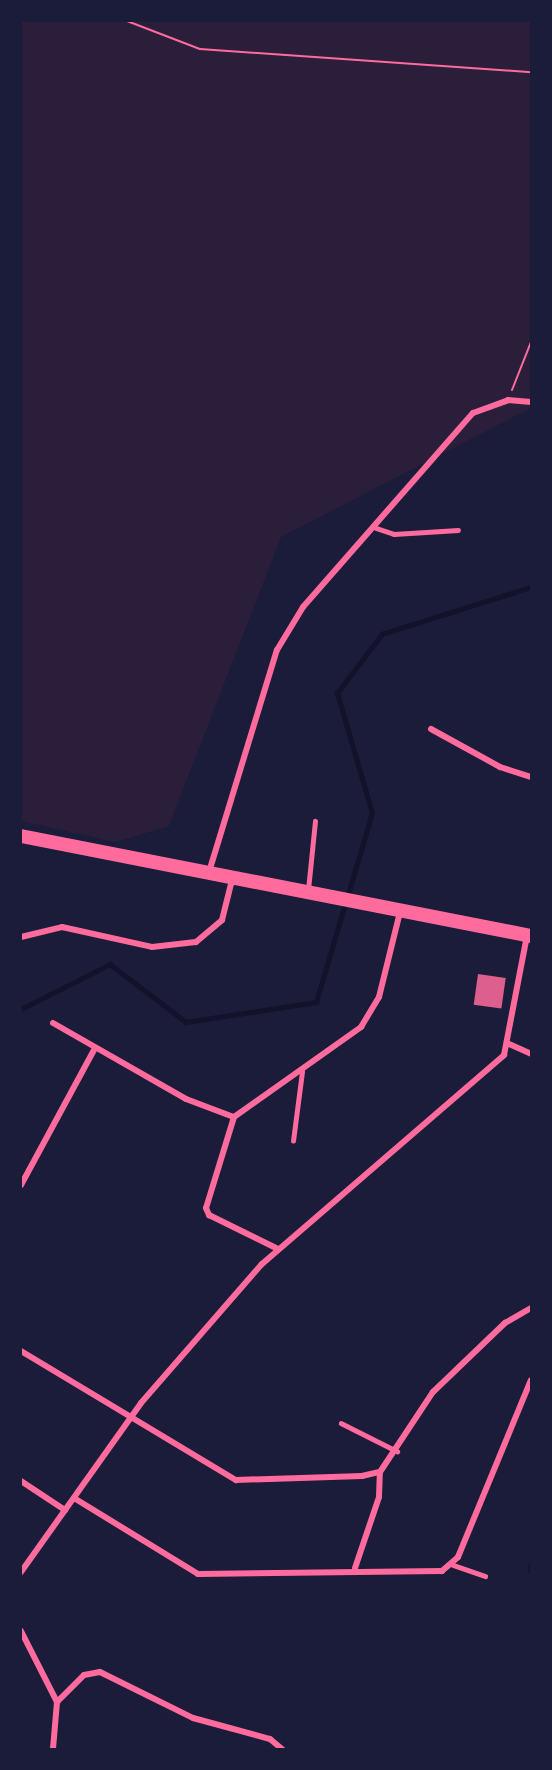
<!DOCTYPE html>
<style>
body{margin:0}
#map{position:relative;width:552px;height:1770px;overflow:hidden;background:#1b1b3a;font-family:"Playfair Display",serif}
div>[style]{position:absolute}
.green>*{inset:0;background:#2a1e3b}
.stream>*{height:4.5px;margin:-2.25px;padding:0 2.25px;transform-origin:2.25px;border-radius:2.25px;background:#12122b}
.building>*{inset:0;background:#dd5f8e;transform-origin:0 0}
.path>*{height:2px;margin:-1px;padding:0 1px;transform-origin:1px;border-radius:1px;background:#ff6b9d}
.service>*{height:4.5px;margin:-2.25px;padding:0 2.25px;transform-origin:2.25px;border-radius:2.25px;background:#ff6b9d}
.minor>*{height:6px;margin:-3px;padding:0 3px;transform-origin:3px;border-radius:3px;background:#ff6b9d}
.primary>*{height:14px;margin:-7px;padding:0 7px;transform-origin:7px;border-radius:7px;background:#ff6b9d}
span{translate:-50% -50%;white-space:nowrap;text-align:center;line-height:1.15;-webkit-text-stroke:5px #1b1b3a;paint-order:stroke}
.frame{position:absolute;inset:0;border:22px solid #1b1b3a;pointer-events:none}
</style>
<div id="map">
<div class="green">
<div style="clip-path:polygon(21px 21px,531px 21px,531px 408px,281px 537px,169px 826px,115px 842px,21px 821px)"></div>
</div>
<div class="stream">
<div style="left:21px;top:1009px;width:100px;rotate:-26.8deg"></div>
<div style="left:110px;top:964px;width:96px;rotate:37.3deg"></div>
<div style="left:186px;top:1022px;width:132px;rotate:-8.7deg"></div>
<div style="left:316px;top:1002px;width:197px;rotate:-73.5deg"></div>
<div style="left:372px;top:813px;width:125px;rotate:-106.3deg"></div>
<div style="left:337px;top:693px;width:74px;rotate:-52.7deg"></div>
<div style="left:382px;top:634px;width:156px;rotate:-17.5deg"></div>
<div style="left:531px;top:1566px;width:5px;rotate:90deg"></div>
</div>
<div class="building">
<div style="left:478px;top:974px;width:28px;height:31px;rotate:8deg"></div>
</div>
<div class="path">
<div style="left:127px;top:21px;width:78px;rotate:21deg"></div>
<div style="left:200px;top:49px;width:332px;rotate:4deg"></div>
<div style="left:512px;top:390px;width:52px;rotate:-68.4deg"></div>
</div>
<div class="service">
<div style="left:376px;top:528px;width:19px;rotate:18deg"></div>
<div style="left:394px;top:534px;width:64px;rotate:-3.6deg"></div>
<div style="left:308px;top:890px;width:69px;rotate:-84.2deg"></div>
<div style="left:293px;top:1141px;width:70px;rotate:-82.6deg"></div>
<div style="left:341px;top:1423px;width:63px;rotate:26.6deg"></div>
<div style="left:453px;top:1565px;width:34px;rotate:19deg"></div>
</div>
<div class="minor">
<div style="left:431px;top:729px;width:79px;rotate:28.8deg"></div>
<div style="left:500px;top:767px;width:33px;rotate:18deg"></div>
<div style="left:209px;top:872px;width:232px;rotate:-73deg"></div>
<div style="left:277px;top:650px;width:50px;rotate:-58.8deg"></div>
<div style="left:303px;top:607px;width:258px;rotate:-48.8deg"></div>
<div style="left:473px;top:413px;width:37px;rotate:-20deg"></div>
<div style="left:508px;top:400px;width:23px;rotate:5deg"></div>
<div style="left:21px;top:937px;width:42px;rotate:-13.7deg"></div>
<div style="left:62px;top:927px;width:92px;rotate:12.5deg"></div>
<div style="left:152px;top:947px;width:44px;rotate:-6.5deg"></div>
<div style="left:196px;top:942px;width:34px;rotate:-40deg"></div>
<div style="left:222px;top:920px;width:41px;rotate:-76deg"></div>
<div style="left:53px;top:1023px;width:153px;rotate:29.7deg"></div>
<div style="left:186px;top:1099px;width:51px;rotate:20.6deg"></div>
<div style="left:234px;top:1117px;width:156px;rotate:-35.3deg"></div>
<div style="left:361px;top:1027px;width:35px;rotate:-59deg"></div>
<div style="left:379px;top:997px;width:88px;rotate:-76.1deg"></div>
<div style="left:509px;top:1044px;width:24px;rotate:24deg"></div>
<div style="left:234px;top:1117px;width:95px;rotate:107.1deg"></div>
<div style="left:206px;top:1208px;width:8px;rotate:67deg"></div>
<div style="left:209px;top:1215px;width:77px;rotate:26.2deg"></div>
<div style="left:21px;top:1185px;width:156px;rotate:-61.6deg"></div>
<div style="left:21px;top:1351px;width:251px;rotate:31deg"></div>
<div style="left:236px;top:1480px;width:126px;rotate:-1.8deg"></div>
<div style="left:362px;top:1476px;width:18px;rotate:-13deg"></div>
<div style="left:380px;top:1472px;width:96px;rotate:-56.5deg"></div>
<div style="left:433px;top:1392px;width:100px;rotate:-43.8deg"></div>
<div style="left:505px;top:1323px;width:30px;rotate:-30deg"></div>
<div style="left:21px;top:1481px;width:53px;rotate:33.4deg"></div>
<div style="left:74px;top:1498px;width:145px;rotate:31.5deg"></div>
<div style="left:198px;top:1574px;width:244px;rotate:-0.7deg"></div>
<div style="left:442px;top:1571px;width:21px;rotate:-41deg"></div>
<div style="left:458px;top:1557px;width:191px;rotate:-67.6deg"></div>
<div style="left:355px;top:1568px;width:75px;rotate:-71.3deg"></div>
<div style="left:379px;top:1497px;width:25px;rotate:-88deg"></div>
<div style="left:21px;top:1572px;width:207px;rotate:-54.6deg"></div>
<div style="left:141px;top:1403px;width:184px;rotate:-49deg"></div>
<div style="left:262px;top:1264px;width:320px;rotate:-40.8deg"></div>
<div style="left:504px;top:1055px;width:121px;rotate:-79.1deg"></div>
<div style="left:21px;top:1631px;width:80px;rotate:63.1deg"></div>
<div style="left:57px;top:1702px;width:47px;rotate:94.9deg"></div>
<div style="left:57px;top:1702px;width:38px;rotate:-45deg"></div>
<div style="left:84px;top:1675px;width:16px;rotate:-11deg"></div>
<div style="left:100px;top:1672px;width:104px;rotate:26.3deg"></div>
<div style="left:193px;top:1718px;width:80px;rotate:15.3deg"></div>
<div style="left:270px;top:1739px;width:16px;rotate:40deg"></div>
</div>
<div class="primary">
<div style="left:21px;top:836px;width:520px;rotate:11.09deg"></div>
</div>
<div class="frame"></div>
</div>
